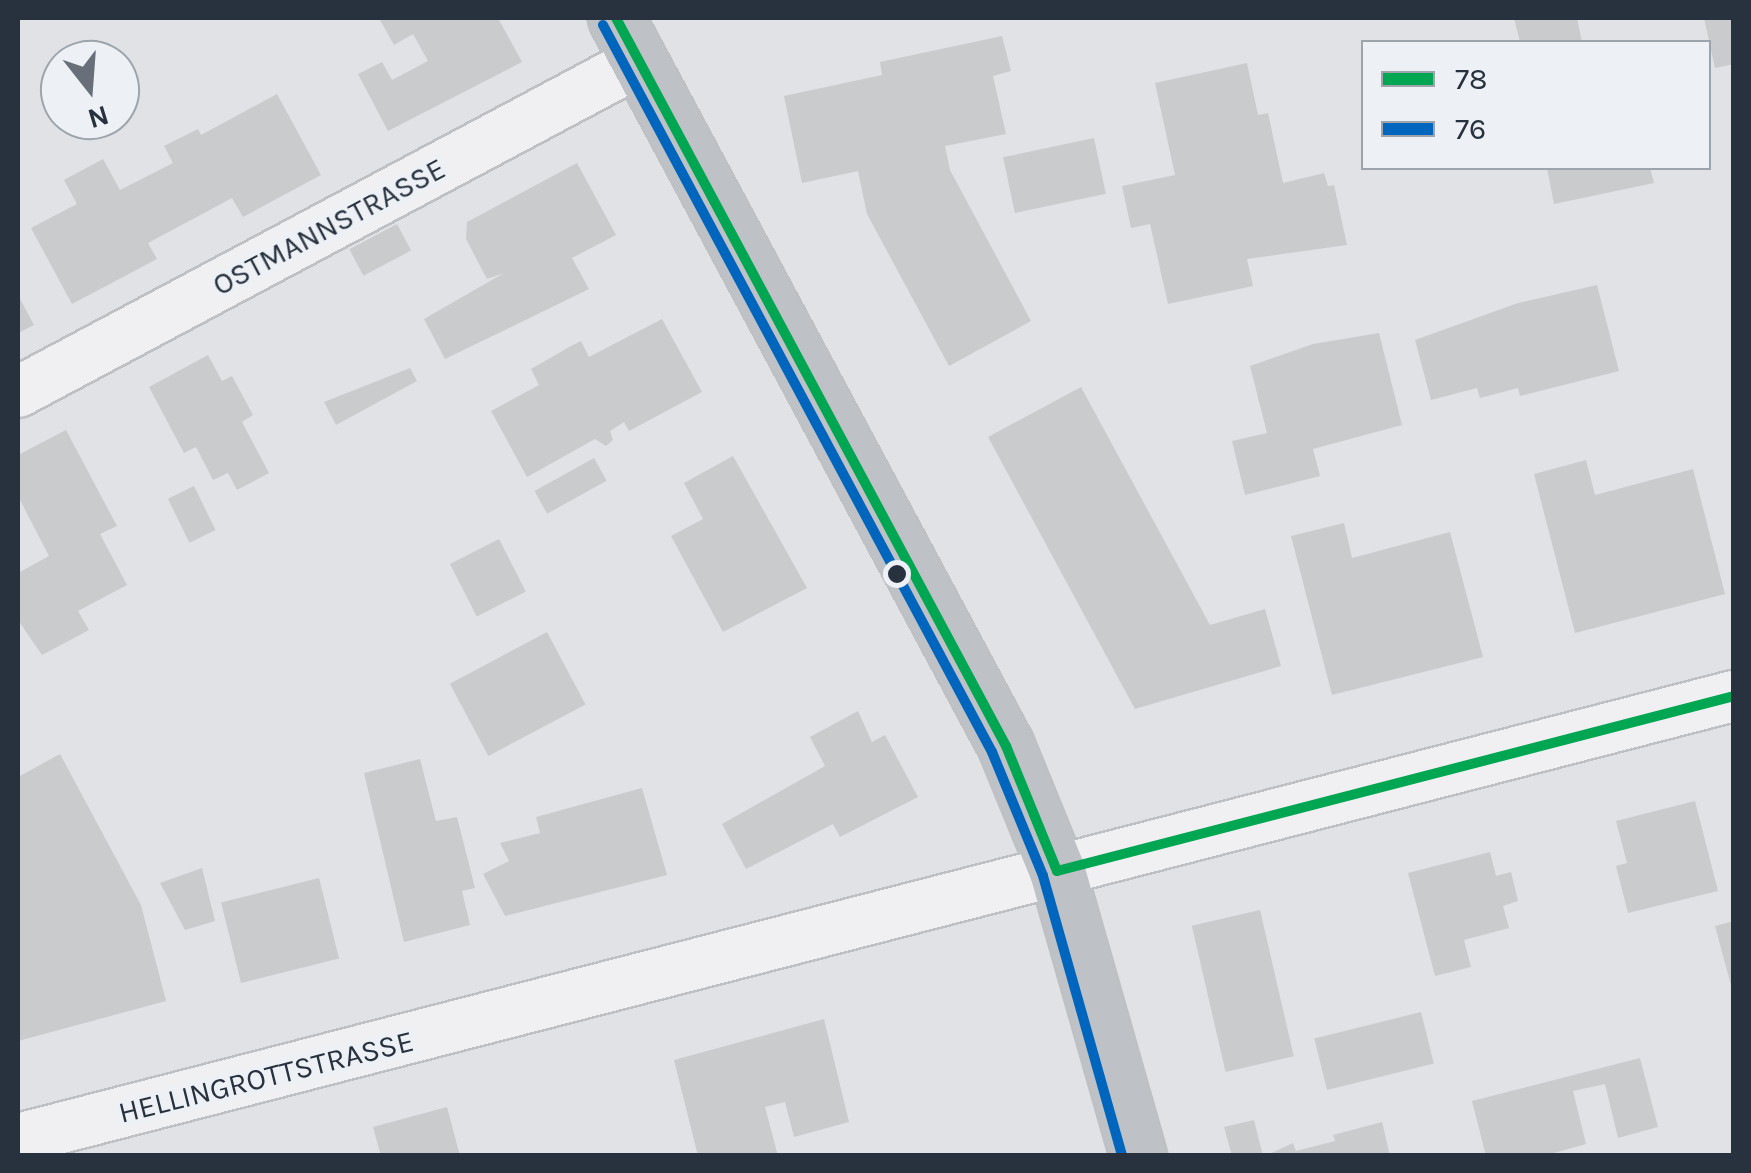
<!DOCTYPE html>
<style>
body{margin:0}
#map{position:relative;width:1751px;height:1173px;overflow:hidden;background:#e0e2e5;font-family:Karla,sans-serif}
div>[style]{position:absolute}
.building>*{inset:0;background:#c9cbcd;transform-origin:0 0}
.roads{filter:drop-shadow(2px 0 #bec0c3) drop-shadow(-2px 0 #bec0c3) drop-shadow(0 2px #bec0c3) drop-shadow(0 -2px #bec0c3)}
.street>*{height:50px;margin:-25px;padding:0 25px;transform-origin:25px;border-radius:25px;background:#f0f0f2}
.secondary>*{height:55px;margin:-27.5px;padding:0 27.5px;transform-origin:27.5px;border-radius:27.5px;background:#bec1c5}
.bus-1>*{height:10px;margin:-5px;padding:0 5px;transform-origin:5px;border-radius:5px;background:#00a651}
.bus-2>*{height:10px;margin:-5px;padding:0 5px;transform-origin:5px;border-radius:5px;background:#0065bd}
.dots>*{width:28px;height:28px;translate:-50% -50%;box-sizing:border-box;border:5px solid #edf1f5;border-radius:50%}
span{translate:-50% -50%;white-space:nowrap;text-align:center;line-height:1.15;-webkit-text-stroke:9px #edf1f5;paint-order:stroke}
.street-label{font-size:30px;color:#28313e}
.frame{position:absolute;inset:0;border:20px solid #28313e;pointer-events:none}
.legend{position:absolute;left:1361px;top:40px;width:350px;height:130px;box-sizing:border-box;background:#edf1f5;border:2px solid #9ea4ac;margin:0;padding:12px 18px;list-style:none;font-size:30px;color:#28313e}
.legend li{display:flex;align-items:center;gap:20px;height:50px}
.legend b{width:50px;border:2px solid #9ea4ac}
.north{position:absolute;left:40px;top:40px;width:100px;height:100px;box-sizing:border-box;background:#edf1f5;border:2px solid #9ea4ac;border-radius:50%;rotate:163deg;font-size:28px;font-weight:700;line-height:40px;text-align:center;color:#28313e}
.north::after{content:'';display:block;margin:auto;width:35px;height:45px;background:#686f78;clip-path:polygon(50% 0,100% 100%,50% 72%,0 100%)}
</style>
<div id="map">
<div class="building">
<div style="clip-path:polygon(379px 18px,498px 18px,522px 62px,388px 131px,358px 74px,382px 62px,392px 80px,428px 61px,413px 34px,394px 45px)"></div>
<div style="clip-path:polygon(1514px 18px,1577px 18px,1582px 42px,1520px 42px)"></div>
<div style="clip-path:polygon(1704px 18px,1734px 18px,1734px 64px,1715px 68px)"></div>
<div style="clip-path:polygon(1002px 36px,1011px 71px,993px 76px,1006px 134px,945px 146px,950px 170px,1031px 321px,949px 366px,867px 214px,858px 171px,802px 183px,784px 96px,882px 75px,880px 62px)"></div>
<div style="clip-path:polygon(1247px 63px,1258px 115px,1268px 113px,1283px 183px,1324px 173px,1328px 186px,1334px 185px,1347px 245px,1247px 259px,1253px 286px,1168px 304px,1150px 224px,1131px 228px,1122px 186px,1175px 175px,1155px 83px)"></div>
<div style="clip-path:polygon(277px 94px,321px 175px,243px 217px,232px 198px,148px 243px,157px 259px,72px 304px,31px 228px,77px 204px,64px 180px,103px 159px,120px 190px,173px 163px,164px 146px,198px 129px,201px 135px)"></div>
<div style="left:1094px;top:138px;width:57px;height:93px;rotate:78deg"></div>
<div style="clip-path:polygon(577px 163px,616px 235px,572px 258px,589px 289px,445px 359px,424px 319px,504px 273px,487px 279px,466px 239px,467px 222px)"></div>
<div style="clip-path:polygon(1547px 168px,1650px 168px,1654px 183px,1554px 204px)"></div>
<div style="left:397px;top:224px;width:30px;height:54px;rotate:62deg"></div>
<div style="clip-path:polygon(1597px 285px,1619px 371px,1520px 396px,1518px 388px,1480px 398px,1477px 388px,1431px 400px,1415px 340px,1518px 303px)"></div>
<div style="clip-path:polygon(18px 295px,34px 325px,18px 333px)"></div>
<div style="clip-path:polygon(662px 319px,702px 392px,629px 431px,624px 422px,610px 431px,613px 440px,606px 446px,595px 439px,527px 477px,491px 411px,539px 385px,531px 369px,571px 346px,581px 341px,589px 357px)"></div>
<div style="clip-path:polygon(1379px 333px,1402px 425px,1313px 449px,1320px 476px,1245px 495px,1232px 441px,1267px 433px,1250px 366px,1313px 344px)"></div>
<div style="clip-path:polygon(208px 355px,222px 381px,232px 376px,253px 415px,242px 422px,269px 473px,237px 490px,228px 473px,213px 480px,196px 447px,184px 453px,149px 387px)"></div>
<div style="clip-path:polygon(410px 368px,417px 381px,336px 425px,324px 402px)"></div>
<div style="clip-path:polygon(1081px 387px,1210px 625px,1265px 609px,1281px 666px,1135px 709px,988px 437px)"></div>
<div style="clip-path:polygon(66px 430px,117px 526px,100px 534px,127px 585px,78px 611px,89px 630px,42px 655px,18px 620px,18px 573px,49px 556px,18px 496px,18px 455px)"></div>
<div style="clip-path:polygon(733px 456px,807px 588px,723px 632px,671px 536px,703px 519px,684px 483px)"></div>
<div style="left:594px;top:458px;width:26px;height:68px;rotate:61deg"></div>
<div style="clip-path:polygon(1586px 460px,1595px 495px,1693px 469px,1725px 594px,1575px 633px,1534px 474px)"></div>
<div style="left:194px;top:486px;width:49px;height:29px;rotate:64deg"></div>
<div style="clip-path:polygon(1344px 523px,1352px 558px,1450px 532px,1483px 657px,1332px 695px,1291px 536px)"></div>
<div style="left:499px;top:539px;width:59px;height:55px;rotate:63deg"></div>
<div style="left:547px;top:632px;width:82px;height:110px;rotate:62deg"></div>
<div style="clip-path:polygon(858px 711px,872px 742px,885px 735px,918px 797px,840px 837px,833px 824px,746px 869px,722px 824px,825px 766px,810px 737px)"></div>
<div style="clip-path:polygon(60px 754px,141px 905px,166px 1001px,18px 1041px,18px 777px)"></div>
<div style="clip-path:polygon(420px 759px,436px 821px,457px 817px,475px 888px,462px 891px,470px 925px,404px 942px,364px 773px)"></div>
<div style="clip-path:polygon(642px 788px,667px 875px,505px 916px,483px 874px,509px 861px,500px 843px,540px 833px,536px 817px)"></div>
<div style="clip-path:polygon(1695px 801px,1718px 891px,1628px 913px,1616px 866px,1627px 863px,1616px 821px)"></div>
<div style="clip-path:polygon(1490px 852px,1496px 876px,1511px 872px,1518px 901px,1503px 906px,1509px 928px,1464px 940px,1471px 967px,1435px 976px,1408px 873px)"></div>
<div style="clip-path:polygon(202px 868px,215px 921px,185px 930px,160px 883px)"></div>
<div style="left:319px;top:878px;width:83px;height:101px;rotate:76deg"></div>
<div style="left:1260px;top:910px;width:150px;height:70px;rotate:77deg"></div>
<div style="clip-path:polygon(1734px 921px,1734px 989px,1732px 989px,1715px 926px)"></div>
<div style="left:1421px;top:1012px;width:53px;height:110px;rotate:76deg"></div>
<div style="clip-path:polygon(824px 1019px,849px 1122px,794px 1137px,785px 1102px,765px 1107px,778px 1156px,698px 1156px,674px 1060px)"></div>
<div style="clip-path:polygon(1640px 1058px,1658px 1127px,1618px 1138px,1605px 1084px,1573px 1091px,1586px 1144px,1543px 1156px,1486px 1156px,1472px 1101px)"></div>
<div style="clip-path:polygon(447px 1107px,460px 1156px,381px 1156px,373px 1127px)"></div>
<div style="clip-path:polygon(1254px 1120px,1263px 1156px,1232px 1156px,1224px 1127px)"></div>
<div style="clip-path:polygon(1382px 1122px,1390px 1156px,1265px 1156px,1293px 1143px,1296px 1151px,1335px 1141px,1333px 1135px)"></div>
</div>
<div class="roads">
<div class="street">
<div style="left:18px;top:392px;width:705px;rotate:-28.02deg"></div>
<div style="left:18px;top:1139px;width:1772px;rotate:-14.48deg"></div>
</div>
<div class="secondary">
<div style="left:616px;top:18px;width:826px;rotate:61.82deg"></div>
<div style="left:1006px;top:746px;width:135px;rotate:67.8deg"></div>
<div style="left:1057px;top:871px;width:296px;rotate:74.1deg"></div>
</div>
</div>
<div class="bus-1">
<div style="left:616px;top:18px;width:826px;rotate:61.82deg"></div>
<div style="left:1006px;top:746px;width:135px;rotate:67.8deg"></div>
<div style="left:1057px;top:871px;width:699px;rotate:-14.49deg"></div>
</div>
<div class="bus-2">
<div style="left:603px;top:25px;width:825px;rotate:61.85deg"></div>
<div style="left:992px;top:752px;width:134px;rotate:67.6deg"></div>
<div style="left:1043px;top:876px;width:291px;rotate:74.2deg"></div>
</div>
<div class="dots">
<div style="left:897px;top:574px;background:#28313e"></div>
</div>
<div class="street-label">
<span style="left:329px;top:227px;rotate:-28deg">OSTMANNSTRASSE</span>
<span style="left:266px;top:1077px;rotate:-14deg">HELLINGROTTSTRASSE</span>
</div>
<div class="frame"></div>
<ul class="legend">
<li><b style="height:12px;background:#00a651"></b>78</li>
<li><b style="height:12px;background:#0065bd"></b>76</li>
</ul>
<div class="north">N</div>
</div>
